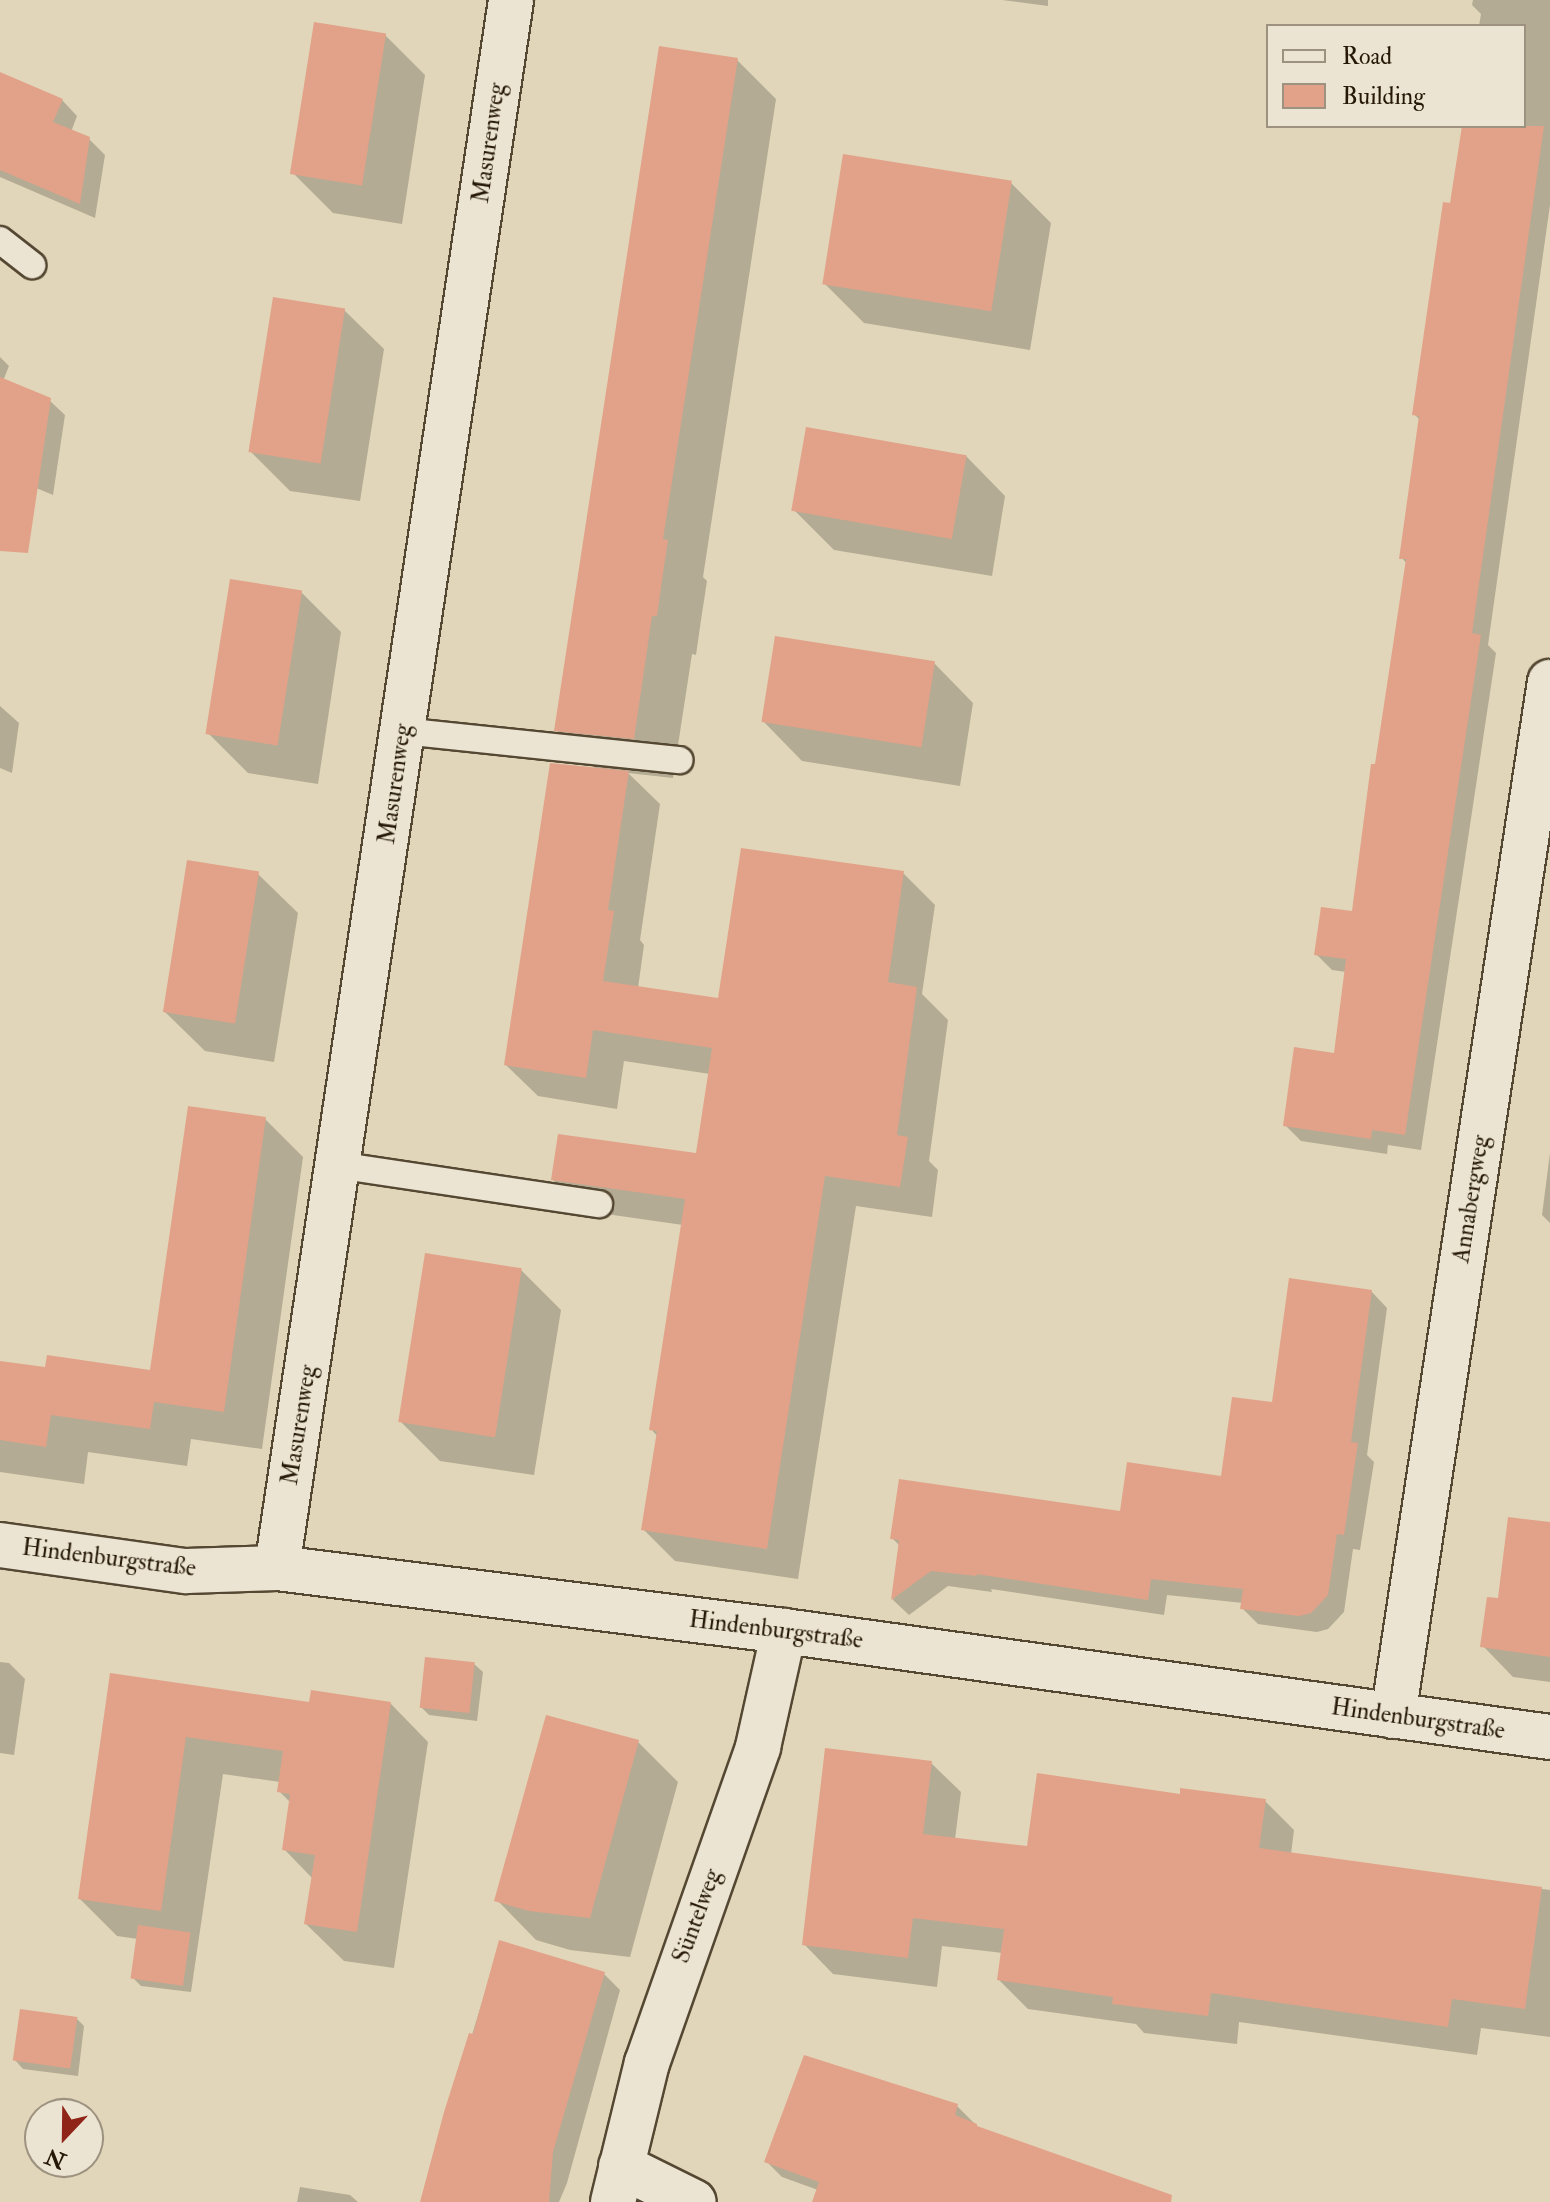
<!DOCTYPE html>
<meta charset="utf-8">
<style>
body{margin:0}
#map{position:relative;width:1550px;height:2202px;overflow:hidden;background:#e1d6b9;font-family:"IM FELL Double Pica",serif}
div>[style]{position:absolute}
.shadow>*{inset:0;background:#0003}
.building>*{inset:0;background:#e2a289;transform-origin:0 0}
.roads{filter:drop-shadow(2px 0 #554833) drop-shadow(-2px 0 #554833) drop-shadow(0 2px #554833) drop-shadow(0 -2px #554833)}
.service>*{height:26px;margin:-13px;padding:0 13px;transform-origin:13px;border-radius:13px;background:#ece4d2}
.minor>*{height:44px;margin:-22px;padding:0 22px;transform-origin:22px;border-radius:22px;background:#ece4d2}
span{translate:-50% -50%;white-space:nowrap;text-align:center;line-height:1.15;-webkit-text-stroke:8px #ece4d2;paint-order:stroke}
.street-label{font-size:24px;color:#261806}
.legend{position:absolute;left:1266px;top:24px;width:260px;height:104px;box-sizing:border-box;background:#ece4d2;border:2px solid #9d9280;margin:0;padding:10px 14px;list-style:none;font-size:24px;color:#261806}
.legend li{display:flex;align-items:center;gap:16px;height:40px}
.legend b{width:40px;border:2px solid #9d9280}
.north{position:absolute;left:24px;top:2098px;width:80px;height:80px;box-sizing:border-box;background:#ece4d2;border:2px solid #9d9280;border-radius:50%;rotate:202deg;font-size:22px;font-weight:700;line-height:32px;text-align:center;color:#261806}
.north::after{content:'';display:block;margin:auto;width:28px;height:36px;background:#8f2418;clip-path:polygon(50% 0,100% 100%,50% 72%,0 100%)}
</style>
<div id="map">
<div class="shadow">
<div style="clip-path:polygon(1002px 0,1048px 0,1048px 6px)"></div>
<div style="clip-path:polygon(1473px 0,1550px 0,1550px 205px,1488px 645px,1496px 653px,1421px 1150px,1388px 1145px,1387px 1154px,1301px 1141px,1285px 1125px,1336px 1055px,1346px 972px,1332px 970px,1316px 954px,1354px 913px,1407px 564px,1402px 558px,1421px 421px,1414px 414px,1464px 126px,1524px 126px,1524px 26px,1479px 26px,1481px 14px,1472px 5px)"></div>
<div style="clip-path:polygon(385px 35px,425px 75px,402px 224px,333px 213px,293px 173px)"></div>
<div style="clip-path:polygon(737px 60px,776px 99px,703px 577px,707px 581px,701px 620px,696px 655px,692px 654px,673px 778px,628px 773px,660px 804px,640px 940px,644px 945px,638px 988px,720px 1000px,903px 873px,935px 905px,922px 994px,948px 1020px,929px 1161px,938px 1170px,932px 1217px,856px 1206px,798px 1579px,675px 1561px,643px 1529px,658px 1437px,651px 1429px,683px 1225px,585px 1211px,553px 1180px,697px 1155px,710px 1074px,624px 1061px,617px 1109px,538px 1096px,506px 1065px,596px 769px,556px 730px)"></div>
<div style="clip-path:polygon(0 74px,62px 100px,77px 116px,71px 132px,89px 139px,105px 155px,95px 218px,0 177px)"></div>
<div style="clip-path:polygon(1011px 183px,1051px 223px,1030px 350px,864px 323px,825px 284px)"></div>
<div style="clip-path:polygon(344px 310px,384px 349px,360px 501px,290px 491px,251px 452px)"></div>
<div style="clip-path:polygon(0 357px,9px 366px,3px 381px,49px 400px,65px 415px,53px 495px,0 473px)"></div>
<div style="clip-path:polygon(966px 456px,1005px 496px,992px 576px,834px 550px,794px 510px)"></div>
<div style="clip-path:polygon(301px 592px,341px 632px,318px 784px,248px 773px,208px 733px)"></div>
<div style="clip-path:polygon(934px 663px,973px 703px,960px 786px,802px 761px,763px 721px)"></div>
<div style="clip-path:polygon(0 706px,19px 723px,12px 773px,0 768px)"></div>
<div style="clip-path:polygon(258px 874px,298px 913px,274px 1062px,205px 1051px,165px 1012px)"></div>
<div style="clip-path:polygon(265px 1119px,303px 1157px,262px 1449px,191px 1439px,187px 1466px,88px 1452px,84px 1484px,0 1472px,0 1363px,47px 1369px,151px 1372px)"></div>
<div style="clip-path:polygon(1550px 1153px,1550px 1223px,1542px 1215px)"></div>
<div style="clip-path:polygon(521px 1270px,561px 1310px,534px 1475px,440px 1461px,400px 1421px)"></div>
<div style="clip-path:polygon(1371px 1291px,1387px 1308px,1367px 1455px,1374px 1462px,1360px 1550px,1353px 1549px,1344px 1612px,1328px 1629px,1317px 1632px,1258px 1624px,1242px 1608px,1243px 1603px,1167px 1595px,1164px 1615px,991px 1589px,992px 1592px,948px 1586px,909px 1615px,893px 1600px,900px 1546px,892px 1538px,1122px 1513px,1223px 1478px,1274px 1404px)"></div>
<div style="clip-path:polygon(1550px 1524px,1550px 1682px,1513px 1677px,1483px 1646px,1500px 1600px)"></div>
<div style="clip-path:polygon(0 1662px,9px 1663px,25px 1679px,14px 1755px,0 1753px)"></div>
<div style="clip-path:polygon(474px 1664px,483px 1672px,477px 1721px,429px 1715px,421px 1707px)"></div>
<div style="clip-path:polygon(111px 1675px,310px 1705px,391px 1704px,428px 1742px,394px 1968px,344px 1961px,306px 1924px,313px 1879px,284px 1849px,291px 1803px,279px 1791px,280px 1782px,223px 1774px,191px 1992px,141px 1986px,133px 1978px,138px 1939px,117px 1936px,80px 1899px)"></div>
<div style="clip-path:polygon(638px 1742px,678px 1782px,630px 1957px,570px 1950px,536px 1940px,497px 1900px)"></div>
<div style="clip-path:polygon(931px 1763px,961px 1792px,955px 1839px,1029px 1848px,1181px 1796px,1265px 1801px,1294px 1830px,1291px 1854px,1550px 1890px,1550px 2037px,1481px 2028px,1477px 2055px,1239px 2022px,1237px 2044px,1144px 2033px,1136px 2024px,1028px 2009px,999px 1980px,1003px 1953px,942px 1946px,937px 1987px,833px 1974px,804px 1944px)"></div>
<div style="clip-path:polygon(500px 1943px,604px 1974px,620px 1990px,567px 2183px,559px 2202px,421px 2202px)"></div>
<div style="clip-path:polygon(76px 2018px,84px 2026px,78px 2076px,23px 2069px,15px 2060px)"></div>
<div style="clip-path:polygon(957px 2106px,981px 2130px,1100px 2202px,825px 2202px,818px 2190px,782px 2177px,767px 2162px)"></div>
<div style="clip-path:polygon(300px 2187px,350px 2195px,358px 2202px,297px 2202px)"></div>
</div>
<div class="building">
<div style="left:314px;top:22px;width:73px;height:154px;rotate:9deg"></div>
<div style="clip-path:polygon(659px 46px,738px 58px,663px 539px,668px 540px,662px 580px,657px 616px,652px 616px,634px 739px,554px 731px)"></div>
<div style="clip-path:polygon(0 72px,63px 99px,53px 122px,90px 137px,80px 204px,0 170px)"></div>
<div style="clip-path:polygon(1462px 126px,1544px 126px,1472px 633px,1481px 635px,1405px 1135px,1372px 1130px,1371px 1139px,1283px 1126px,1294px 1047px,1334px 1053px,1346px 959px,1314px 955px,1321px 907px,1352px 911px,1371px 764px,1375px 764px,1406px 559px,1399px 559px,1419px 416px,1412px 415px,1443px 202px,1450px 203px)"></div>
<div style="left:843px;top:154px;width:171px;height:132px;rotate:9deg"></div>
<div style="left:273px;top:297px;width:73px;height:157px;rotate:9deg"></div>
<div style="clip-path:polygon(0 377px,51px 398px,28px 553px,0 551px)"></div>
<div style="left:806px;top:427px;width:163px;height:85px;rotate:10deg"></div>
<div style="left:230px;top:579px;width:73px;height:157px;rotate:9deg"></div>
<div style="left:775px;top:636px;width:162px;height:87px;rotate:9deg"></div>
<div style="clip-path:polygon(550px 763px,629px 771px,608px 910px,614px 911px,603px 981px,718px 998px,741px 848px,904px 871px,888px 982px,917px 987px,897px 1135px,908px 1137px,900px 1187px,825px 1176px,767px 1549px,641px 1530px,657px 1431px,649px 1430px,685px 1199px,551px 1180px,558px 1134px,696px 1153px,712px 1048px,593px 1030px,586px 1078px,504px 1065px)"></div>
<div style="left:187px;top:860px;width:73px;height:154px;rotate:9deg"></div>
<div style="clip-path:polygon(188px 1106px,266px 1117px,224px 1412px,154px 1402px,150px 1429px,51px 1415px,46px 1447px,0 1440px,0 1361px,45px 1367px,47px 1355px,150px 1370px)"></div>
<div style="left:425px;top:1253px;width:98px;height:171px;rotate:9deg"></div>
<div style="clip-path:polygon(1289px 1278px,1372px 1290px,1351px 1442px,1358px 1443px,1344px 1535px,1337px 1534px,1328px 1595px,1311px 1613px,1299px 1616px,1240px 1609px,1243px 1589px,1151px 1579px,1148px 1600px,976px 1574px,977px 1576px,931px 1571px,891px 1600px,899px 1540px,890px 1539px,899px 1479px,1120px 1511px,1127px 1462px,1221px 1476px,1232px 1397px,1272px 1402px)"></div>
<div style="clip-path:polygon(1508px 1517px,1550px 1522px,1550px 1657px,1480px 1647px,1487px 1597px,1498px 1598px)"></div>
<div style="left:425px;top:1657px;width:50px;height:51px;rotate:6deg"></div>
<div style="clip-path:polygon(110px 1673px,309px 1702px,311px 1690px,391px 1702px,357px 1932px,304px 1924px,315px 1855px,282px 1850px,290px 1794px,277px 1792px,283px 1751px,186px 1737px,161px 1911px,78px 1899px)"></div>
<div style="clip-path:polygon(546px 1715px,639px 1740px,590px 1918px,529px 1911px,494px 1901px)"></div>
<div style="clip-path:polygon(825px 1748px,932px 1761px,923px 1834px,1027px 1846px,1037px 1773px,1180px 1794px,1180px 1788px,1266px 1799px,1259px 1848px,1542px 1887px,1525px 2009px,1452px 1999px,1448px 2027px,1211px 1993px,1208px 2016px,1112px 2004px,1113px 1997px,997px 1980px,1004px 1929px,913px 1918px,908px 1958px,802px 1945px)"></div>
<div style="left:138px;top:1925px;width:53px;height:54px;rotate:8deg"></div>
<div style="clip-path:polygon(499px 1940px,605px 1972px,553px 2152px,549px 2202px,420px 2202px,444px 2112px,469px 2033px,473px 2034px)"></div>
<div style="left:20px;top:2009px;width:58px;height:52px;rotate:8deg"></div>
<div style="clip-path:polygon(804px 2055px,958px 2104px,955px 2115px,977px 2124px,977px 2126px,1172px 2195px,1171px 2202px,812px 2202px,819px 2182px,764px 2162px)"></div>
</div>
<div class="roads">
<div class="service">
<div style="left:0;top:240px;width:41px;rotate:38deg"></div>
<div style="left:402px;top:731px;width:279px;rotate:6deg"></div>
<div style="left:337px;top:1165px;width:265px;rotate:8.5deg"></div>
</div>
<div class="minor">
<div style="left:0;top:1545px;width:188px;rotate:8deg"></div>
<div style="left:186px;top:1571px;width:91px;rotate:-1.9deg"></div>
<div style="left:277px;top:1568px;width:511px;rotate:7.08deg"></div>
<div style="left:784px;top:1631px;width:773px;rotate:7.88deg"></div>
<div style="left:277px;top:1568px;width:1585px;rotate:-81.51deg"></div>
<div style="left:1393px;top:1716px;width:1046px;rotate:-81.37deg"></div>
<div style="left:621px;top:2166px;width:81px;rotate:26.3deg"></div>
<div style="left:613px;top:2202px;width:143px;rotate:-76.3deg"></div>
<div style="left:647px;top:2063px;width:335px;rotate:-70.6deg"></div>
<div style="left:758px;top:1747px;width:119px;rotate:-77.4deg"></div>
</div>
</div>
<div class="street-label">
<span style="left:489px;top:143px;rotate:-82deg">Masurenweg</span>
<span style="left:395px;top:784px;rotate:-82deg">Masurenweg</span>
<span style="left:1471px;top:1199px;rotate:-81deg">Annabergweg</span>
<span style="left:299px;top:1425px;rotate:-81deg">Masurenweg</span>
<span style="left:109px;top:1558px;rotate:7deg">Hindenburgstraße</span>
<span style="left:776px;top:1630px;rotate:7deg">Hindenburgstraße</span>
<span style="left:1418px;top:1719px;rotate:8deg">Hindenburgstraße</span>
<span style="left:697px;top:1916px;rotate:-70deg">Süntelweg</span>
</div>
<ul class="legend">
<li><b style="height:10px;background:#ece4d2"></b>Road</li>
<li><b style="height:22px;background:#e2a289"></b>Building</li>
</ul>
<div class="north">N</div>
</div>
